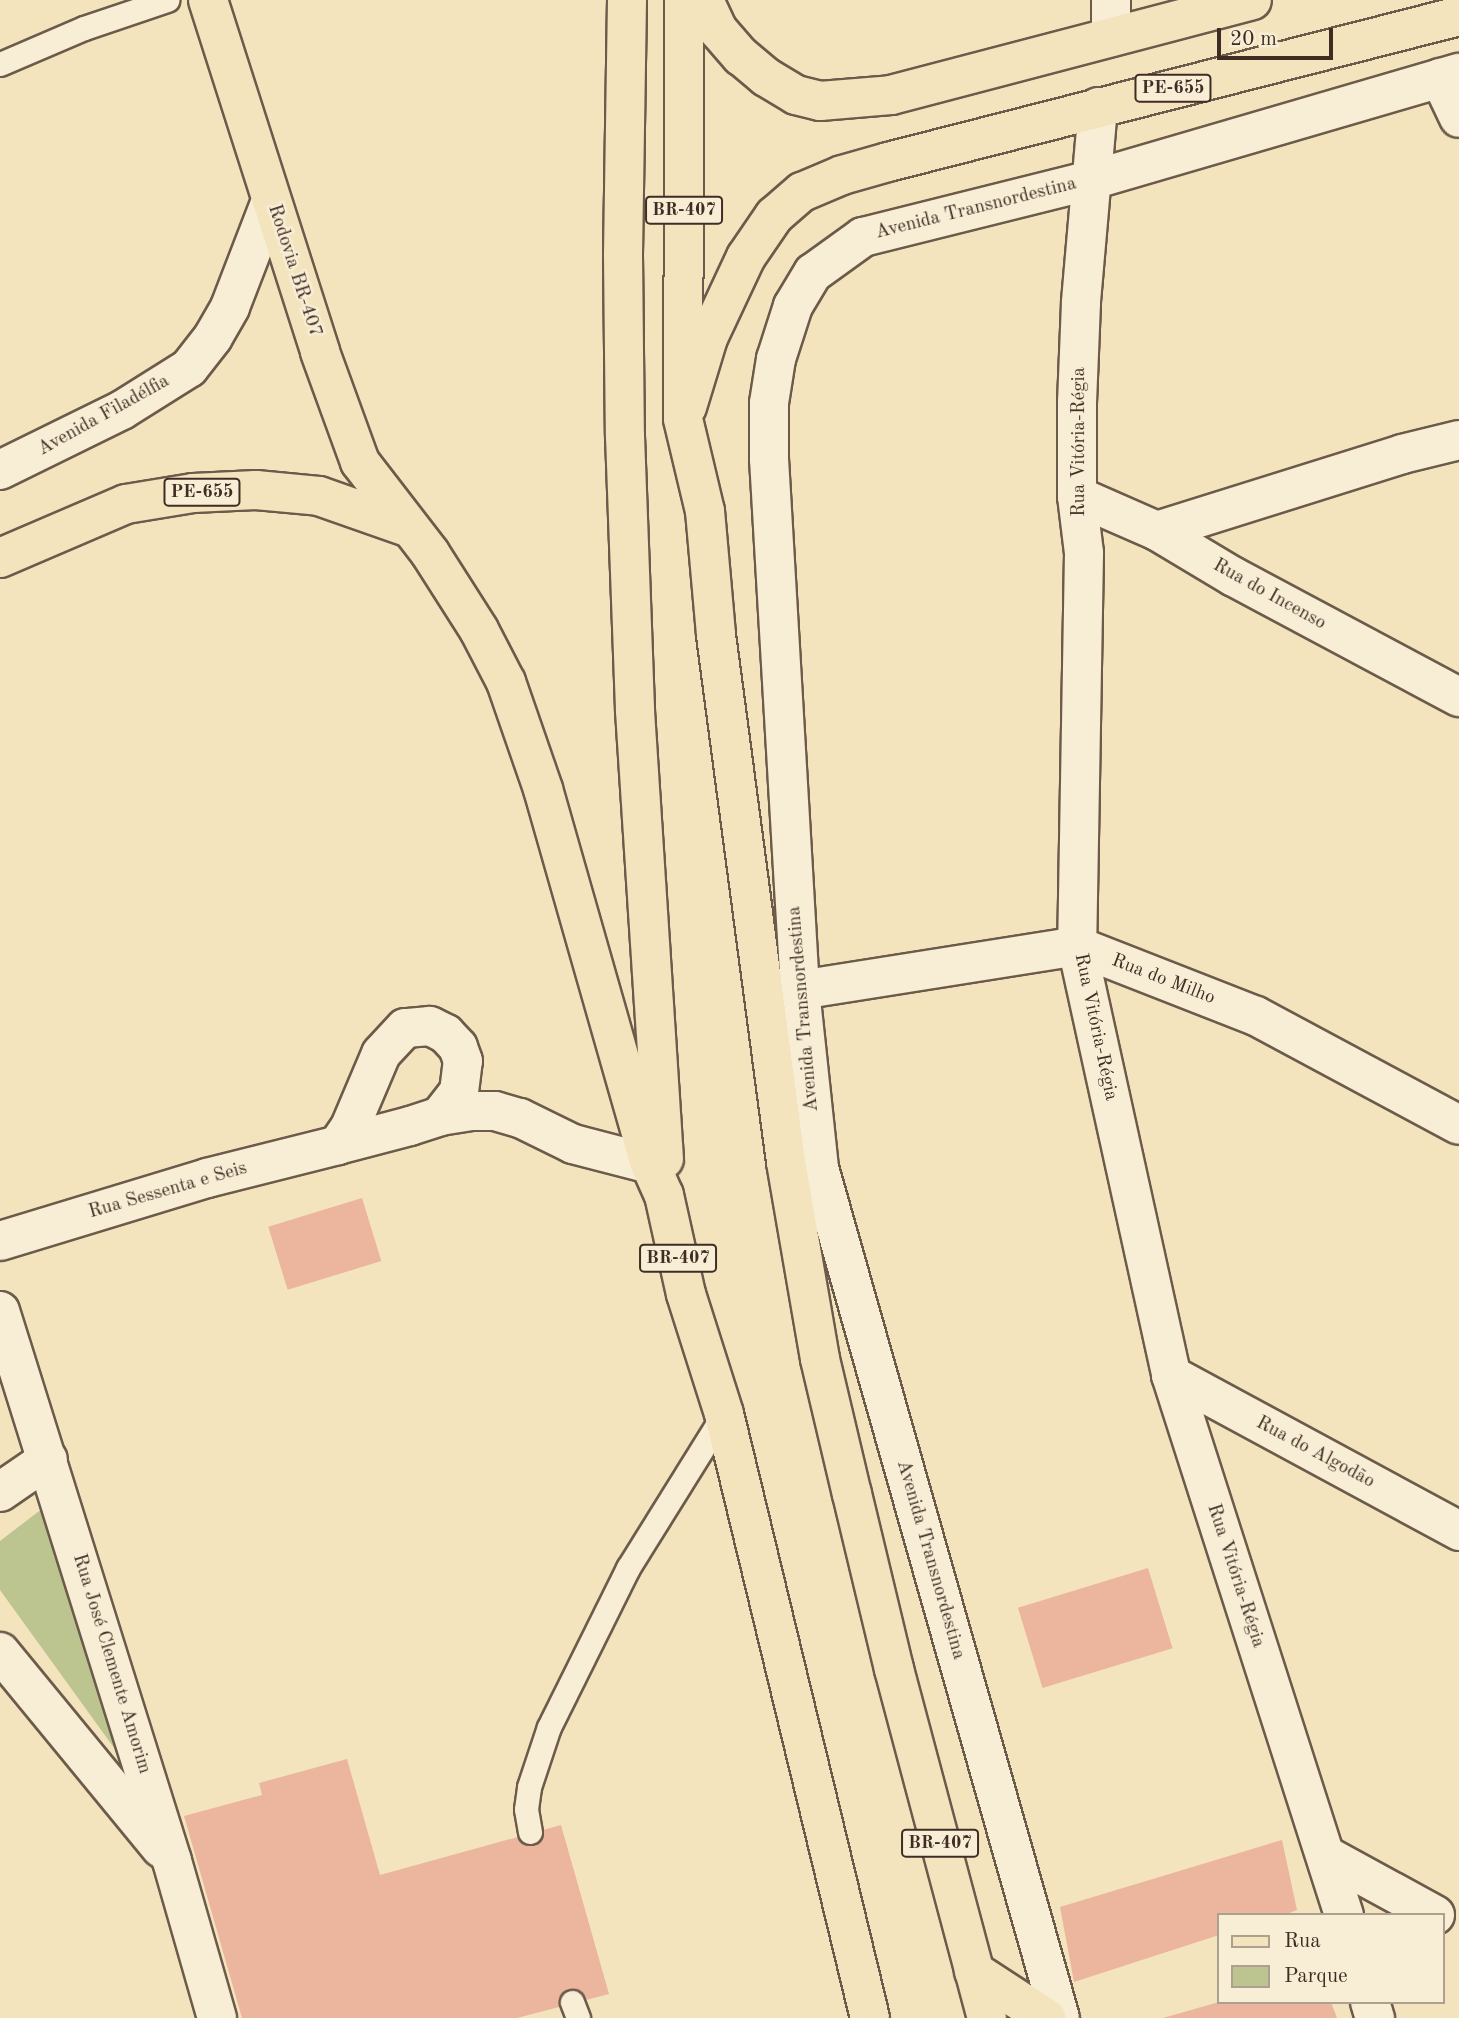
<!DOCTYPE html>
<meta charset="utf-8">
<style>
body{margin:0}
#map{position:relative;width:1459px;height:2018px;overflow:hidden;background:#f4e4be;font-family:"Old Standard TT",serif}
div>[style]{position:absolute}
.green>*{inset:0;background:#bcc490}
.building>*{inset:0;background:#ebb59e;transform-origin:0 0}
.roads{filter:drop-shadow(2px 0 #6c5b4a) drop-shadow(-2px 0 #6c5b4a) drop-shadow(0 2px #6c5b4a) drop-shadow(0 -2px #6c5b4a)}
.lane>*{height:23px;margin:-11.5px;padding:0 11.5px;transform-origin:11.5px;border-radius:11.5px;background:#f8edd5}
.street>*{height:38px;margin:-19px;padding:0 19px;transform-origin:19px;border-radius:19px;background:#f8edd5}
.secondary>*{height:38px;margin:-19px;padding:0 19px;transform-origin:19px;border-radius:19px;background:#f8edd5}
.primary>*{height:38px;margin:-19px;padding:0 19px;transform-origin:19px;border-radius:19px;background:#f4e4be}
.highway>*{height:38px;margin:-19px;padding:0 19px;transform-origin:19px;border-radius:19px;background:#f4e4be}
span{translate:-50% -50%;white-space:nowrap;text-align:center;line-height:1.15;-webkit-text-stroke:5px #f8edd5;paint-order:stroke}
.shield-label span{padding:2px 5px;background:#f8edd5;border:2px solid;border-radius:5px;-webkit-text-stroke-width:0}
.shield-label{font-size:18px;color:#3f2d24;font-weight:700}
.street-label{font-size:19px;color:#3f2d24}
.legend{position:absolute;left:1217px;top:1913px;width:228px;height:91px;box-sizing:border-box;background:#f8edd5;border:2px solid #aea08e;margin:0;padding:9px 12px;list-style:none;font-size:21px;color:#3f2d24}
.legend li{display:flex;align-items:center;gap:14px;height:35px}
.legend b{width:35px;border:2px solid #aea08e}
.scale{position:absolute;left:1217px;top:28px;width:116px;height:32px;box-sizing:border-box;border:4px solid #3f2d24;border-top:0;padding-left:9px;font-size:21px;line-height:24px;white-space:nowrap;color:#3f2d24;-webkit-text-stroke:5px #f8edd5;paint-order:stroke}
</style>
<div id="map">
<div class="green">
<div style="clip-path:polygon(47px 1505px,117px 1752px,0 1590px,0 1541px)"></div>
</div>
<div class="building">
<div style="left:362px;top:1198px;width:66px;height:98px;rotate:73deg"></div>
<div style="left:1148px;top:1568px;width:84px;height:136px;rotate:73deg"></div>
<div style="clip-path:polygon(347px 1759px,380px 1875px,561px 1825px,609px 1994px,517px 2018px,242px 2018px,184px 1816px,262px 1795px,259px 1783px)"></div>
<div style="clip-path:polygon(1282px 1840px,1297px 1910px,1284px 1915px,1219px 1915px,1219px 1935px,1074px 1982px,1060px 1907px)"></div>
<div style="clip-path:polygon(1219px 2002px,1331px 2002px,1337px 2018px,1163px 2018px)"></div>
</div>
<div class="roads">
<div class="lane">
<div style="left:0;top:64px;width:91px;rotate:-23.2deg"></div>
<div style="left:84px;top:28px;width:88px;rotate:-18.6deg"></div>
<div style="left:530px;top:1832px;width:23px;rotate:-100deg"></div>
<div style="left:526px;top:1809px;width:22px;rotate:-82deg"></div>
<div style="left:529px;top:1787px;width:63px;rotate:-71.6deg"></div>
<div style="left:549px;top:1727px;width:178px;rotate:-63.6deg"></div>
<div style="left:628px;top:1568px;width:181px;rotate:-58.1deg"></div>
<div style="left:572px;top:2002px;width:17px;rotate:69deg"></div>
</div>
<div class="street">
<div style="left:1111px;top:37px;width:37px;rotate:-90deg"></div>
<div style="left:1440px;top:78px;width:44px;rotate:64.6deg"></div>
<div style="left:1098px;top:107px;width:197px;rotate:95deg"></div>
<div style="left:1081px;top:303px;width:100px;rotate:92.3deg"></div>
<div style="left:1077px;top:403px;width:93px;rotate:90deg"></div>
<div style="left:1077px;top:496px;width:57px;rotate:83deg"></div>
<div style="left:1084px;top:553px;width:393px;rotate:91deg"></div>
<div style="left:1077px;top:946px;width:439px;rotate:77.6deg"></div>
<div style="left:1171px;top:1375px;width:567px;rotate:72.24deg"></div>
<div style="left:1077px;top:496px;width:87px;rotate:23.6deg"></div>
<div style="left:1157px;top:531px;width:90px;rotate:30.9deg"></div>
<div style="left:1234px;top:577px;width:255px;rotate:28.1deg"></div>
<div style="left:1157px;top:531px;width:257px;rotate:-17.4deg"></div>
<div style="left:1402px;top:454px;width:59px;rotate:-13.8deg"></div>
<div style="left:800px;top:990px;width:280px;rotate:-9deg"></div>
<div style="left:1077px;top:946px;width:192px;rotate:21.4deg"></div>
<div style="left:1256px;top:1016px;width:230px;rotate:28.2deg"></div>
<div style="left:440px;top:1116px;width:32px;rotate:-9deg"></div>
<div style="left:472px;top:1111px;width:23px"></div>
<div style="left:495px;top:1111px;width:26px;rotate:16deg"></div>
<div style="left:520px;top:1118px;width:59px;rotate:26.1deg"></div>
<div style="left:573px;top:1144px;width:80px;rotate:14.6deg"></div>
<div style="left:0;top:1241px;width:216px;rotate:-16.9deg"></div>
<div style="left:207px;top:1178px;width:135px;rotate:-14.1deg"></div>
<div style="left:338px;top:1145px;width:74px;rotate:-14.8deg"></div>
<div style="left:410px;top:1126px;width:32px;rotate:-18deg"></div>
<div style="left:440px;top:1116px;width:31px;rotate:-52deg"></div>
<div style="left:459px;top:1092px;width:31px;rotate:-83deg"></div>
<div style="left:463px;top:1061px;width:15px;rotate:-110deg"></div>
<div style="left:458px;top:1047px;width:18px;rotate:-133deg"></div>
<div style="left:446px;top:1034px;width:18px;rotate:-153deg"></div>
<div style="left:430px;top:1026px;width:25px;rotate:175deg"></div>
<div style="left:405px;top:1028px;width:35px;rotate:133deg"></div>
<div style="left:381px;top:1054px;width:79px;rotate:113deg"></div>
<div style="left:350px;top:1127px;width:22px;rotate:124deg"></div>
<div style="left:0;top:1311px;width:576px;rotate:72.63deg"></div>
<div style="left:172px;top:1861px;width:163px;rotate:74deg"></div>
<div style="left:1171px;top:1375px;width:328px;rotate:28.4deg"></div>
<div style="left:0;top:1492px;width:58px;rotate:-34.5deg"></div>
<div style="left:0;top:1652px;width:254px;rotate:50.6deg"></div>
<div style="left:1327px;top:1856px;width:123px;rotate:28.6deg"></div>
<div style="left:1370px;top:2002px;width:17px;rotate:73deg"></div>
<div style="left:1060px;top:2018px;width:884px;rotate:-105.83deg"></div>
<div style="left:819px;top:1168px;width:179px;rotate:-96.1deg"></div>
<div style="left:800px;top:990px;width:532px;rotate:-93.34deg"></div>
<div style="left:769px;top:459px;width:56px;rotate:-90deg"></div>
<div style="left:769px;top:403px;width:45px;rotate:-81deg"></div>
<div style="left:776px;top:359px;width:56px;rotate:-72.2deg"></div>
<div style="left:793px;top:306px;width:39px;rotate:-59deg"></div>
<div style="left:813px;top:273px;width:62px;rotate:-35.8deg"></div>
<div style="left:863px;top:237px;width:236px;rotate:-14deg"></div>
<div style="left:1092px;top:180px;width:382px;rotate:-16.3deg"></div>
</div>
<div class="secondary">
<div style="left:0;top:470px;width:136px;rotate:-26.2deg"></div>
<div style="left:122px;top:410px;width:79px;rotate:-32.1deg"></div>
<div style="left:189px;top:368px;width:39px;rotate:-52deg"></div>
<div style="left:213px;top:337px;width:34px;rotate:-60deg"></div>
<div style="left:230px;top:307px;width:114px;rotate:-68.9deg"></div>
</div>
<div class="primary">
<div style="left:704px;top:0;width:33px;rotate:65deg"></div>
<div style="left:718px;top:30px;width:35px;rotate:49deg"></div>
<div style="left:741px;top:56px;width:33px;rotate:40deg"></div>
<div style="left:766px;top:77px;width:35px;rotate:31deg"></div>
<div style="left:796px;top:95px;width:25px;rotate:14deg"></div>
<div style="left:820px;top:101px;width:71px;rotate:-4.8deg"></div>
<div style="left:891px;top:95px;width:373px;rotate:-14.7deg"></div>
<div style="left:687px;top:407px;width:72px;rotate:-73.1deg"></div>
<div style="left:708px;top:338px;width:89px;rotate:-64.9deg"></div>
<div style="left:746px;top:257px;width:50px;rotate:-55.7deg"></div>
<div style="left:774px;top:216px;width:37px;rotate:-41deg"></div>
<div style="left:802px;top:192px;width:43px;rotate:-23deg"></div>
<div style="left:842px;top:175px;width:48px;rotate:-15.8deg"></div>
<div style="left:888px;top:162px;width:589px;rotate:-14.34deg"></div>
<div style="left:0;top:558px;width:137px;rotate:-23.2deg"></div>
<div style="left:126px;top:504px;width:68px;rotate:-9.3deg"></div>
<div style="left:193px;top:493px;width:63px;rotate:-2.7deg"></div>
<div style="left:256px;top:490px;width:63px;rotate:5.4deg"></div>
<div style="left:319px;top:496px;width:96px;rotate:19.4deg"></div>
</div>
<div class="highway">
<div style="left:208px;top:0;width:369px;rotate:72.3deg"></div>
<div style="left:320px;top:352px;width:117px;rotate:70deg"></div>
<div style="left:360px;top:462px;width:115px;rotate:52.4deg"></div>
<div style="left:430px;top:553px;width:91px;rotate:57.5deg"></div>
<div style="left:479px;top:630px;width:59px;rotate:62.6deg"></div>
<div style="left:506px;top:682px;width:113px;rotate:70.9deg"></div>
<div style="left:543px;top:789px;width:390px;rotate:74.1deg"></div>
<div style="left:650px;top:1164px;width:34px;rotate:66deg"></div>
<div style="left:664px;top:1195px;width:101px;rotate:77.5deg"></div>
<div style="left:686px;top:1294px;width:126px;rotate:72.4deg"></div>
<div style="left:724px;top:1414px;width:621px;rotate:76.41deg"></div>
<div style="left:627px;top:0;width:255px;rotate:90.9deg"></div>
<div style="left:623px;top:255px;width:181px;rotate:89.4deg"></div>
<div style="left:625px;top:436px;width:275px;rotate:87.9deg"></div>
<div style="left:635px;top:711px;width:449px;rotate:86.3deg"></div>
<div style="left:684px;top:0;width:419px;rotate:90.1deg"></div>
<div style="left:683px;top:419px;width:95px;rotate:76.6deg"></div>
<div style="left:705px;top:511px;width:124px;rotate:84.9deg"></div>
<div style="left:716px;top:635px;width:532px;rotate:82.43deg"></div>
<div style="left:786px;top:1162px;width:200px;rotate:80.2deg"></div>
<div style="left:820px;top:1359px;width:139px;rotate:76.7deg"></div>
<div style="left:852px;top:1494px;width:180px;rotate:76.5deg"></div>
<div style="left:894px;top:1669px;width:361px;rotate:75.1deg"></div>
<div style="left:974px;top:1971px;width:86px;rotate:33.1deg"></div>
</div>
</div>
<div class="shield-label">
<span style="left:1173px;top:88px">PE-655</span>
<span style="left:684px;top:210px">BR-407</span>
<span style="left:202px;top:492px">PE-655</span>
<span style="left:678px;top:1258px">BR-407</span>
<span style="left:940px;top:1843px">BR-407</span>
</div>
<div class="street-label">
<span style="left:976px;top:209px;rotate:-14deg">Avenida Transnordestina</span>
<span style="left:294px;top:271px;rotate:72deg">Rodovia BR-407</span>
<span style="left:104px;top:416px;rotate:-29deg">Avenida Filadélfia</span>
<span style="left:1080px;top:442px;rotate:-90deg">Rua Vitória-Régia</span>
<span style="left:1269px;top:595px;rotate:29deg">Rua do Incenso</span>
<span style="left:1163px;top:980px;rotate:21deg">Rua do Milho</span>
<span style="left:804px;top:1009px;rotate:-95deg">Avenida Transnordestina</span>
<span style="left:1095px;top:1027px;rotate:78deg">Rua Vitória-Régia</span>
<span style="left:168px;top:1191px;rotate:-16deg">Rua Sessenta e Seis</span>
<span style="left:1315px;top:1453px;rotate:28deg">Rua do Algodão</span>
<span style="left:930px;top:1560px;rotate:74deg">Avenida Transnordestina</span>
<span style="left:1235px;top:1576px;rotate:72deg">Rua Vitória-Régia</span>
<span style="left:111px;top:1664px;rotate:73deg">Rua José Clemente Amorim</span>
</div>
<ul class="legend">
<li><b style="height:9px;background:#f4e4be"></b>Rua</li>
<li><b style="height:19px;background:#bcc490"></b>Parque</li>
</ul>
<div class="scale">20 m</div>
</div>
